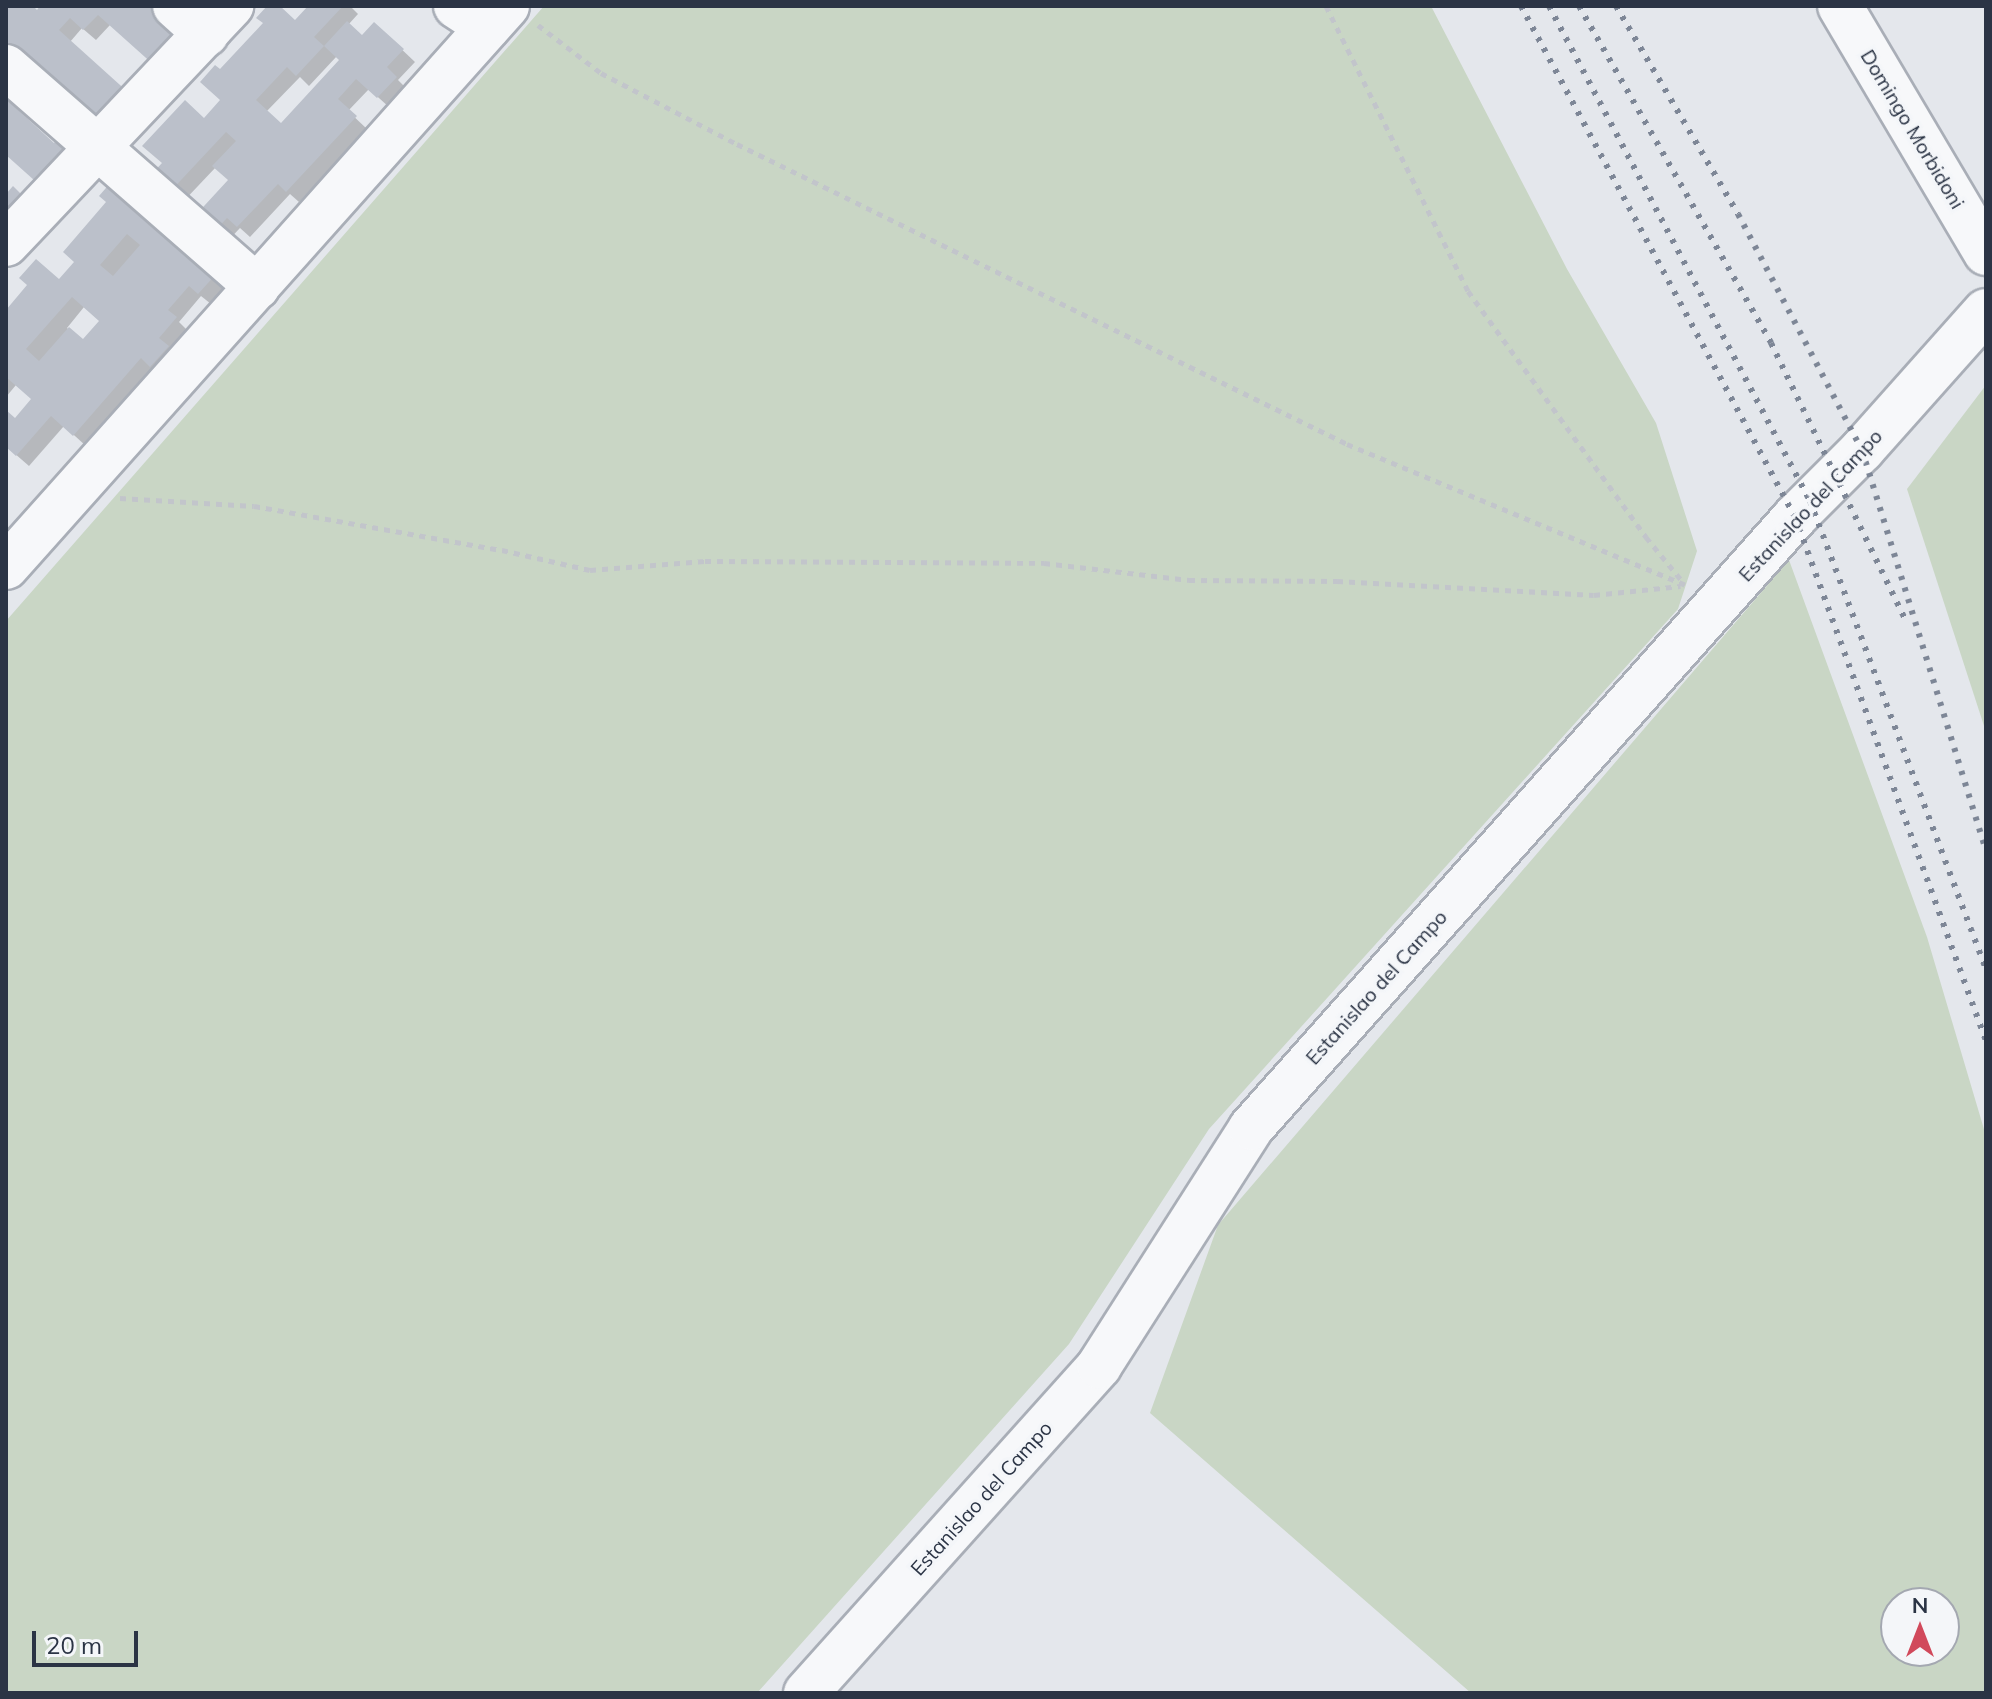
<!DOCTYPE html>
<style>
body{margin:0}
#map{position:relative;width:1992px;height:1699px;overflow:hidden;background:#e4e7ec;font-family:Mulish,sans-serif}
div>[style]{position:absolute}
.green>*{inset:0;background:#c9d6c5}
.shadow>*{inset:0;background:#0003}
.building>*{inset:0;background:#bbc0ca}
.path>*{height:5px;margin-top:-2.5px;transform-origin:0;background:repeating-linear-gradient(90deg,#c2c5cb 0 6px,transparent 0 12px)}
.roads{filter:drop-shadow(2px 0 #a9aeb7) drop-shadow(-2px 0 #a9aeb7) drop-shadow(0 2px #a9aeb7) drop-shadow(0 -2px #a9aeb7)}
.minor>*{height:44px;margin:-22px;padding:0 22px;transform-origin:22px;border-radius:22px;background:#f7f8fa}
.rail>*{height:6px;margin-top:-3px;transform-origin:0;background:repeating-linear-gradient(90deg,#7d8696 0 4px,transparent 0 12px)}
span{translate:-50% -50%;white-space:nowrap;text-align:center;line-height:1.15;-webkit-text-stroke:7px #f4f6f9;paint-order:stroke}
.street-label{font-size:20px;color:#2b3445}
.frame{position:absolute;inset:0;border:8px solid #2b3445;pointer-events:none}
.north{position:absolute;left:1880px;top:1587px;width:80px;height:80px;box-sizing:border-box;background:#f4f6f9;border:2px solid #a4a8b1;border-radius:50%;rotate:0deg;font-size:22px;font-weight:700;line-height:32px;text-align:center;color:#2b3445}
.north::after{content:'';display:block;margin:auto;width:28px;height:36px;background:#d1495b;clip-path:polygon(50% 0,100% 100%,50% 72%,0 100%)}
.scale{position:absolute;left:32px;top:1631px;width:106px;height:36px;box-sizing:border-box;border:4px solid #2b3445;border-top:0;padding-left:10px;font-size:24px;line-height:28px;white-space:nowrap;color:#2b3445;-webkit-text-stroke:6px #f4f6f9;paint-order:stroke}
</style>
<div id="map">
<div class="green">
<div style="clip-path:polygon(544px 6px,1431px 6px,1567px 269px,1656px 423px,1697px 551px,1678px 609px,1209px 1129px,1069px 1344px,757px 1693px,6px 1693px,6px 621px)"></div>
<div style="clip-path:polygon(1986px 385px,1986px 732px,1907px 489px)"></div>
<div style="clip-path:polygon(evenodd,1789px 560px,1927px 937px,1986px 1136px,1986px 1693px,1471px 1693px,1150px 1413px,1218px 1225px,1789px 560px,1896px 1603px,1944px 1603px,1944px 1651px,1896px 1651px,1896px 1603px)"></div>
</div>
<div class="shadow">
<div style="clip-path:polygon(6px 6px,30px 6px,37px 13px,43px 6px,151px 6px,110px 25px,96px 40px,82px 28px,70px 42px)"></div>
<div style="clip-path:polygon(evenodd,270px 6px,277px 6px,295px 23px,311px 6px,350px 6px,358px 14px,348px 25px,362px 38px,375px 24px,415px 62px,398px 80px,408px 90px,390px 108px,369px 89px,348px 111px,367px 129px,299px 202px,290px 194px,250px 237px,240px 228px,224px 245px,207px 229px,230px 181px,216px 167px,180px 205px,163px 190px,205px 120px,223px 101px,221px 72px,265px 24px,270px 6px,337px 56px,342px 61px,281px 126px,266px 112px,300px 77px,309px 86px,337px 56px)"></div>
<div style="clip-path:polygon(evenodd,108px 203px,228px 285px,211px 304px,201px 296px,179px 322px,187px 330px,170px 350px,179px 359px,163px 377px,154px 368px,86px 446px,64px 426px,29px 466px,6px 446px,6px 413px,15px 420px,33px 399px,16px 385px,6px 397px,6px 313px,59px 282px,76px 263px,108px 203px,84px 307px,101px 322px,83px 342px,67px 328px,84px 307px)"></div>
</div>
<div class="building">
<div style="clip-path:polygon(6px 6px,33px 6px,37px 10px,40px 6px,154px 6px,185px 34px,155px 66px,98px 15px,83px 30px,70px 18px,59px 30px,130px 94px,102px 125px,6px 52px)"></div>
<div style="clip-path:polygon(evenodd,267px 6px,280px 6px,295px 20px,308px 6px,343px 6px,314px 37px,324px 46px,347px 21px,362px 35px,374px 22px,404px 49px,387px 67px,397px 77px,377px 98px,356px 79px,338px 99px,357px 116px,286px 192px,278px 184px,237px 227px,227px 218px,211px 235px,193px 218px,228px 180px,212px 166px,236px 141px,226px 132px,167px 195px,148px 178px,162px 163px,142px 146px,185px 100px,204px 118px,220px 100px,200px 82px,215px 65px,220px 69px,263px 23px,256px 18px,267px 6px,324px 46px,339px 60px,281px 123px,256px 100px,287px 67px,296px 76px,324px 46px)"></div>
<div style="clip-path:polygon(6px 99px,54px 143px,62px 134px,80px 150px,44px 189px,6px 155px)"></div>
<div style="clip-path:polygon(evenodd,112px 181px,218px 272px,198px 294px,189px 286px,168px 310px,177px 317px,159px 338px,169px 346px,150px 367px,141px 358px,73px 436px,51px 416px,16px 456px,6px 447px,6px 410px,15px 418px,31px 399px,6px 377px,6px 310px,27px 285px,19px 278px,36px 259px,59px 279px,74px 262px,63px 252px,106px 202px,99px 196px,112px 181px,127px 234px,140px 245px,113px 276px,100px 265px,127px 234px,112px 181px,72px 297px,99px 321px,83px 339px,69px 327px,39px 361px,26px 349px,72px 297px)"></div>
<div style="clip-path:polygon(13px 186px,31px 204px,6px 232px,6px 194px)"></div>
</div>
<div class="path">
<div style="left:1326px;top:6px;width:318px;rotate:63.5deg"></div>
<div style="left:1468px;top:291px;width:304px;rotate:54.1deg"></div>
<div style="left:1646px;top:537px;width:58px;rotate:50.6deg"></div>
<div style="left:538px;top:25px;width:79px;rotate:37.3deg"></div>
<div style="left:601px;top:73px;width:153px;rotate:27.6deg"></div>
<div style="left:737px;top:144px;width:680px;rotate:26.19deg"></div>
<div style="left:1347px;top:444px;width:366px;rotate:22.6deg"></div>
<div style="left:120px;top:498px;width:134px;rotate:3.4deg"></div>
<div style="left:254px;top:506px;width:252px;rotate:10.1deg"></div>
<div style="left:502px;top:550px;width:90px;rotate:12.8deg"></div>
<div style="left:590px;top:570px;width:115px;rotate:-4.5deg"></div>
<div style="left:705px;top:561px;width:339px;rotate:0.3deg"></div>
<div style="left:1044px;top:563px;width:146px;rotate:6.7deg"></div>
<div style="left:1189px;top:580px;width:148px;rotate:0.4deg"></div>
<div style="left:1337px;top:581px;width:257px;rotate:3.1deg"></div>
<div style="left:1594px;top:595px;width:87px;rotate:-5.9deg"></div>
</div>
<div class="roads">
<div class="minor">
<div style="left:175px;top:6px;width:42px;rotate:42.1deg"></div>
<div style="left:456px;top:6px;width:38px;rotate:33deg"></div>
<div style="left:1840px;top:6px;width:287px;rotate:59.4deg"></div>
<div style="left:6px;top:67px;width:334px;rotate:41.2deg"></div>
<div style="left:6px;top:244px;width:328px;rotate:-46.6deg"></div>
<div style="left:6px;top:567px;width:752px;rotate:-48.23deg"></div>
<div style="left:806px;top:1693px;width:439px;rotate:-48.1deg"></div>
<div style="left:1099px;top:1366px;width:282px;rotate:-57.4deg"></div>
<div style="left:1251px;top:1128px;width:818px;rotate:-48.32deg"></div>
<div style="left:1795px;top:517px;width:95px;rotate:-45deg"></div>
<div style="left:1862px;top:450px;width:186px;rotate:-48.3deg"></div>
</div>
</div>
<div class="rail">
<div style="left:1521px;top:6px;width:580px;rotate:61.8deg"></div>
<div style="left:1795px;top:517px;width:558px;rotate:69.97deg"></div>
<div style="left:1549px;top:6px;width:560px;rotate:62.2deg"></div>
<div style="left:1810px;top:501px;width:500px;rotate:69.4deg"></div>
<div style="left:1579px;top:6px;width:388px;rotate:60.3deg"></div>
<div style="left:1771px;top:343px;width:309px;rotate:64.1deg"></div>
<div style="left:1616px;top:6px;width:241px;rotate:59.6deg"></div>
<div style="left:1738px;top:214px;width:267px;rotate:62.3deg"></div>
<div style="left:1862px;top:450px;width:419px;rotate:72.8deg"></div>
</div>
<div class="street-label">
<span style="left:1913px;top:129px;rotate:59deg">Domingo Morbidoni</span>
<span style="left:1810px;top:505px;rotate:-47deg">Estanislao del Campo</span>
<span style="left:1376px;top:987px;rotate:-48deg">Estanislao del Campo</span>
<span style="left:981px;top:1498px;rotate:-48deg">Estanislao del Campo</span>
</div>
<div class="frame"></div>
<div class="north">N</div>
<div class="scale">20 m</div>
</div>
